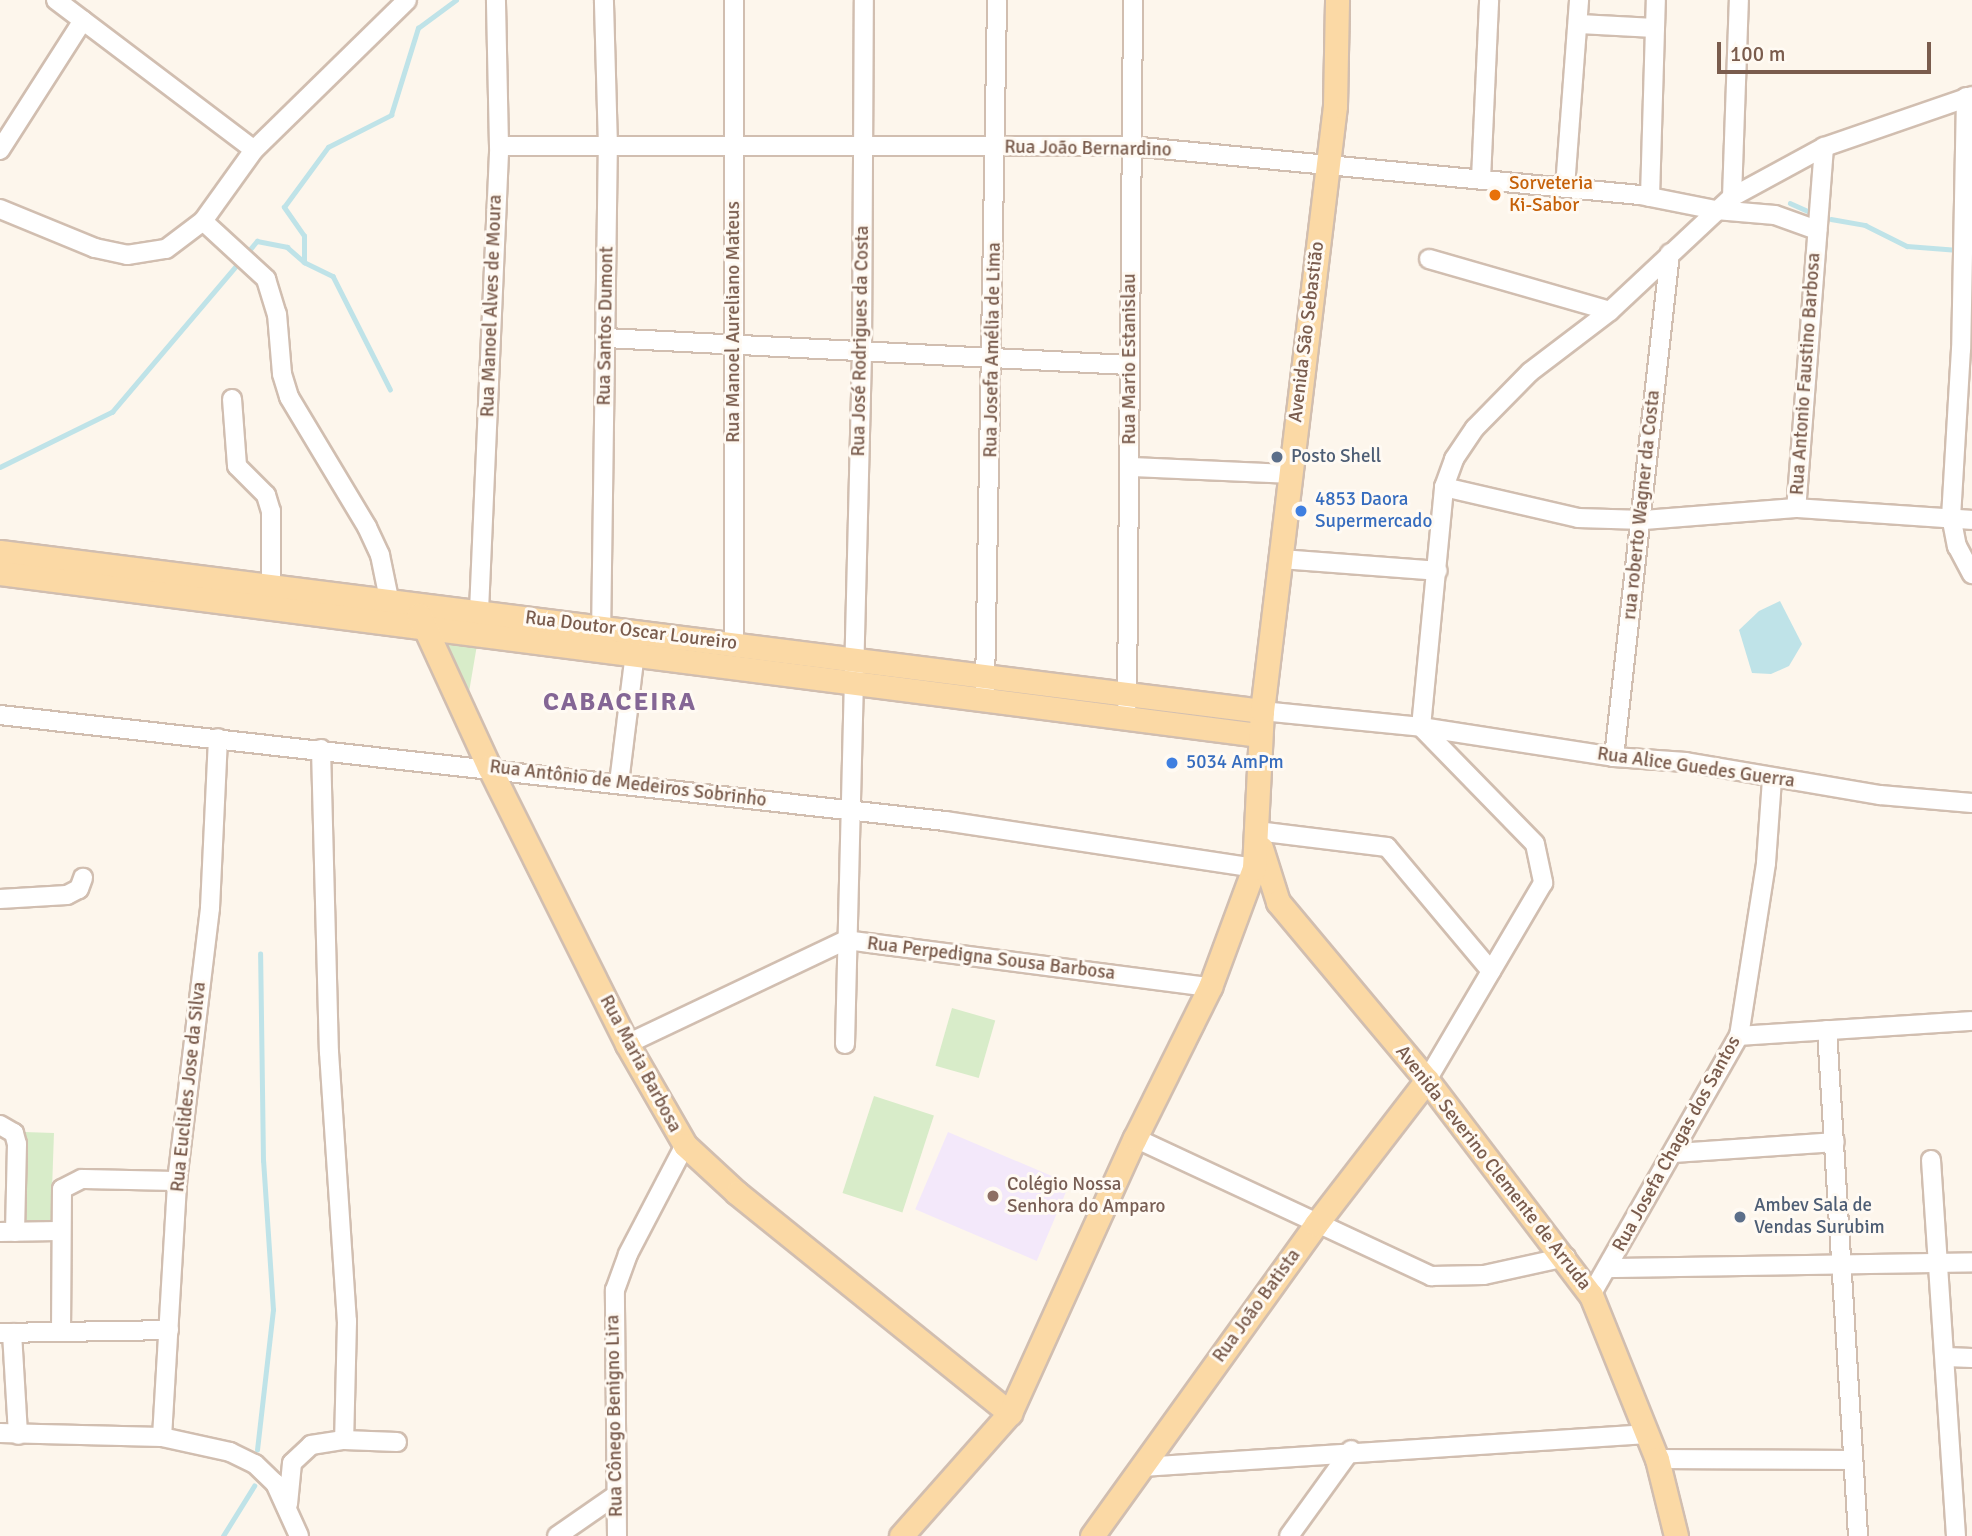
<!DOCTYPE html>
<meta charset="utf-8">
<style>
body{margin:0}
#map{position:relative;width:1972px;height:1536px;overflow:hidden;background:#fdf6ec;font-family:Signika,sans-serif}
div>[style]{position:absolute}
.education>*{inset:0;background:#f3e8fa;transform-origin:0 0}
.green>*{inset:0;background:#d8ecc9;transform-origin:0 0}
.water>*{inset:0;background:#bfe3e8}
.stream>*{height:4.5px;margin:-2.25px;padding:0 2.25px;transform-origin:2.25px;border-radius:2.25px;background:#bfe3e8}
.roads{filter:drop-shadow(2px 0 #d1beb0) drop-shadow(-2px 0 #d1beb0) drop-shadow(0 2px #d1beb0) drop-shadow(0 -2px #d1beb0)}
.minor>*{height:18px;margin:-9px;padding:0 9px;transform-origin:9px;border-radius:9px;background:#fff}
.major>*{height:23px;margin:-11.5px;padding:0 11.5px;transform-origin:11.5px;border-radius:11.5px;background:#fbd9a5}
.dots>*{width:19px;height:19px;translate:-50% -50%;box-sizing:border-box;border:4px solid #fffaf3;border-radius:50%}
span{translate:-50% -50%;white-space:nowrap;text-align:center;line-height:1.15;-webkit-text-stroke:6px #fffaf3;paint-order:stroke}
.street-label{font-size:19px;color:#7a5c4d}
.food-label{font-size:19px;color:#c56008}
.left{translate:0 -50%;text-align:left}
.service-label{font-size:19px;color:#4e5e75}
.shop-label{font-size:19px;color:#366cbe}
.education-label{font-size:19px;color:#785e54}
.district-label{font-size:26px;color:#846695;font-weight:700;letter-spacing:2px}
.scale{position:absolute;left:1717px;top:42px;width:214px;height:32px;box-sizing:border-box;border:4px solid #7a5c4d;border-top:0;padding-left:9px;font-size:21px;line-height:24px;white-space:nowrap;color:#7a5c4d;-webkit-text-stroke:5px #fffaf3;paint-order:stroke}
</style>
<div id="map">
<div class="education">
<div style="left:948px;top:1132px;width:132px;height:84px;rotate:23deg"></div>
</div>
<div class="green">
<div style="clip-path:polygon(437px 635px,478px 639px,468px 698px)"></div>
<div style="left:952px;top:1008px;width:45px;height:60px;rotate:16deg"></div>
<div style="left:874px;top:1096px;width:63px;height:102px;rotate:18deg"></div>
<div style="left:24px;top:1132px;width:30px;height:89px;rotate:2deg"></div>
</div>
<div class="water">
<div style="clip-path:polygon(1780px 601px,1802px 644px,1789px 666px,1771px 674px,1752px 673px,1739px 630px,1759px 611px)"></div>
</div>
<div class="stream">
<div style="left:1790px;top:203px;width:27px;rotate:24deg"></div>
<div style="left:1831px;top:219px;width:35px;rotate:10deg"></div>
<div style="left:1865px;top:225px;width:47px;rotate:26.6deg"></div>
<div style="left:1907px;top:246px;width:51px;rotate:4.5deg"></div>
<div style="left:246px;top:254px;width:17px;rotate:-50deg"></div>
<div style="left:257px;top:241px;width:31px;rotate:11deg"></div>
<div style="left:287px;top:247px;width:23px;rotate:41deg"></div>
<div style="left:304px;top:262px;width:26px;rotate:-90deg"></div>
<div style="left:304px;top:236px;width:35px;rotate:-125deg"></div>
<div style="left:284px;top:207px;width:74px;rotate:-53.7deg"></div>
<div style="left:328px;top:147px;width:71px;rotate:-26.9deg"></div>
<div style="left:391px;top:115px;width:91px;rotate:-72.8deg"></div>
<div style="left:418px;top:28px;width:47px;rotate:-36.4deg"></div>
<div style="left:304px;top:262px;width:32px;rotate:26deg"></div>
<div style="left:333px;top:276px;width:127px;rotate:63.2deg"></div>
<div style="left:0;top:467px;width:125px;rotate:-26.2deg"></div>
<div style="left:112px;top:412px;width:198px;rotate:-49.7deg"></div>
<div style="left:257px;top:1450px;width:141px;rotate:-83.5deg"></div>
<div style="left:273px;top:1310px;width:149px;rotate:-93.8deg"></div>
<div style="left:263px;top:1161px;width:207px;rotate:-90.8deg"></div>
<div style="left:223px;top:1536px;width:59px;rotate:-58.2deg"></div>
</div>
<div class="roads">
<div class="minor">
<div style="left:56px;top:0;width:248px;rotate:37.1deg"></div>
<div style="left:734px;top:0;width:644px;rotate:90deg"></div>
<div style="left:1579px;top:24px;width:76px;rotate:3deg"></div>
<div style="left:1966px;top:97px;width:252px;rotate:91.1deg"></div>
<div style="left:1961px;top:349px;width:167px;rotate:93.4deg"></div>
<div style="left:1951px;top:516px;width:31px;rotate:79deg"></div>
<div style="left:1957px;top:546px;width:32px;rotate:62deg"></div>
<div style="left:499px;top:146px;width:631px"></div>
<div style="left:1130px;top:146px;width:512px;rotate:5.49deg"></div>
<div style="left:1640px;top:195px;width:77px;rotate:11.2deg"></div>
<div style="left:1716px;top:210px;width:59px;rotate:4.8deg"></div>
<div style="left:1775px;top:215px;width:45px;rotate:19.7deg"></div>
<div style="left:1824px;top:147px;width:362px;rotate:94.4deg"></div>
<div style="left:1796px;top:508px;width:176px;rotate:3.9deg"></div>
<div style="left:0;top:150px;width:154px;rotate:-57.4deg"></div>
<div style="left:1481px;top:179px;width:179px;rotate:-87.4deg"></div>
<div style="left:1565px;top:187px;width:188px;rotate:-85.7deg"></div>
<div style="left:1650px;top:197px;width:197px;rotate:-88.3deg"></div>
<div style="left:1732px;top:197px;width:197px;rotate:-88deg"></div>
<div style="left:0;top:209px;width:103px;rotate:22.3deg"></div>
<div style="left:95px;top:248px;width:33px;rotate:12deg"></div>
<div style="left:127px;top:255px;width:39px;rotate:-9deg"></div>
<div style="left:166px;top:249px;width:46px;rotate:-37.1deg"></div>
<div style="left:203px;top:221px;width:87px;rotate:-54.3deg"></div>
<div style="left:254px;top:150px;width:214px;rotate:-44.4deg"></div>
<div style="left:203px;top:221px;width:86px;rotate:42.6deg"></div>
<div style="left:266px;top:279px;width:37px;rotate:73deg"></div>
<div style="left:277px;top:314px;width:60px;rotate:85.2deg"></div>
<div style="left:282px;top:374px;width:24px;rotate:73deg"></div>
<div style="left:289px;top:397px;width:152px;rotate:59deg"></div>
<div style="left:367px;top:527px;width:31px;rotate:65deg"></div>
<div style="left:380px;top:555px;width:45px;rotate:78.4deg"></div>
<div style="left:1429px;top:259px;width:188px;rotate:16deg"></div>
<div style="left:606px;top:338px;width:524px;rotate:2.96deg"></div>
<div style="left:232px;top:399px;width:67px;rotate:85.7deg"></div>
<div style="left:237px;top:466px;width:41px;rotate:45deg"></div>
<div style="left:266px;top:495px;width:17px;rotate:73deg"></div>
<div style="left:271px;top:511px;width:87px;rotate:90deg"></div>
<div style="left:1130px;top:467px;width:160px;rotate:2.5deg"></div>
<div style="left:1444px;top:487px;width:138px;rotate:13deg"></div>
<div style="left:1578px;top:518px;width:66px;rotate:1.7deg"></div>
<div style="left:1644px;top:520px;width:152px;rotate:-4.5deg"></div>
<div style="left:1280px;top:559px;width:158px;rotate:4.3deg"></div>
<div style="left:479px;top:611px;width:465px;rotate:-87.5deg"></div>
<div style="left:499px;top:146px;width:146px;rotate:-91.2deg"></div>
<div style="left:601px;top:638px;width:491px;rotate:-89.2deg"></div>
<div style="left:608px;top:147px;width:147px;rotate:-91.6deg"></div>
<div style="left:985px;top:689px;width:689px;rotate:-89deg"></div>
<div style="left:1127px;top:704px;width:704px;rotate:-89.51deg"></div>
<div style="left:1262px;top:711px;width:160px;rotate:5.7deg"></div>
<div style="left:1421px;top:727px;width:195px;rotate:8.8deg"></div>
<div style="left:1614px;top:757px;width:72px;rotate:4deg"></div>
<div style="left:1686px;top:762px;width:197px;rotate:9.7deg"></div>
<div style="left:1880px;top:795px;width:92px;rotate:5deg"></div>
<div style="left:0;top:715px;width:951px;rotate:6.4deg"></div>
<div style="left:945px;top:821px;width:313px;rotate:8.6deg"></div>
<div style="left:1421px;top:727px;width:241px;rotate:-84.5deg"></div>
<div style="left:1444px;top:487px;width:30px;rotate:-70deg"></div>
<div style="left:1454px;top:459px;width:37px;rotate:-56deg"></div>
<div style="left:1475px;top:428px;width:78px;rotate:-45.5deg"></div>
<div style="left:1530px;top:372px;width:101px;rotate:-37.3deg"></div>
<div style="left:1610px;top:311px;width:167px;rotate:-43.1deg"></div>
<div style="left:1732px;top:197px;width:105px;rotate:-28.5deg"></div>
<div style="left:1824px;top:147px;width:157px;rotate:-19deg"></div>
<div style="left:1421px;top:727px;width:163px;rotate:45.7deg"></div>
<div style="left:1535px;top:844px;width:40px;rotate:78deg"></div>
<div style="left:1543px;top:883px;width:229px;rotate:120.5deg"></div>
<div style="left:321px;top:749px;width:303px;rotate:88.5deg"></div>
<div style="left:329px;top:1052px;width:270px;rotate:86.2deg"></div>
<div style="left:347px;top:1321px;width:119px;rotate:91.4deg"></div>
<div style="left:1614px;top:757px;width:507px;rotate:-83.66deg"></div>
<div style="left:619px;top:783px;width:140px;rotate:-83deg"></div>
<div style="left:1257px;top:831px;width:131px;rotate:7deg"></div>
<div style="left:1387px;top:847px;width:162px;rotate:50deg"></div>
<div style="left:0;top:899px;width:67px;rotate:-3.4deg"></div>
<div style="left:67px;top:895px;width:13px;rotate:-27deg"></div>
<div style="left:79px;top:889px;width:12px;rotate:-70deg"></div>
<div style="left:1827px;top:1030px;width:507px;rotate:86.49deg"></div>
<div style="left:1739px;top:1036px;width:233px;rotate:-3.7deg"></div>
<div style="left:627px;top:1044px;width:242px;rotate:-25.4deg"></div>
<div style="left:846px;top:940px;width:367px;rotate:7.4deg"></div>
<div style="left:845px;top:1044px;width:693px;rotate:-88.59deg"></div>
<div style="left:862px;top:351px;width:351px;rotate:-89.7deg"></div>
<div style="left:0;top:1125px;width:16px;rotate:30deg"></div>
<div style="left:14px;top:1133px;width:11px;rotate:75deg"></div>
<div style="left:17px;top:1144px;width:88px;rotate:91.3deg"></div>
<div style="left:1135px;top:1138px;width:327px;rotate:25deg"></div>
<div style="left:1431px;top:1276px;width:53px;rotate:-1.1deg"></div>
<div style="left:1484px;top:1275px;width:84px;rotate:-12.4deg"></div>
<div style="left:1675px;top:1153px;width:160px;rotate:-3.9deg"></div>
<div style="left:1931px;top:1160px;width:377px;rotate:86.2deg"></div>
<div style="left:0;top:1232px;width:58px;rotate:-1deg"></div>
<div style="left:1609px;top:1268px;width:363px;rotate:-0.9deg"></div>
<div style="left:1591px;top:1295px;width:298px;rotate:-60.3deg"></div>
<div style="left:1739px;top:1036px;width:175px;rotate:-81.1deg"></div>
<div style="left:1766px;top:863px;width:84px;rotate:-85.9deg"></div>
<div style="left:61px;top:1332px;width:143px;rotate:-89.6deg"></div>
<div style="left:62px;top:1189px;width:22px;rotate:-27deg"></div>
<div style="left:82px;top:1179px;width:95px;rotate:1.2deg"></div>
<div style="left:0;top:1333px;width:169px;rotate:-1deg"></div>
<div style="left:12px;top:1333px;width:102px;rotate:86.6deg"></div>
<div style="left:1946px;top:1357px;width:26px;rotate:2deg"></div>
<div style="left:0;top:1433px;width:162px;rotate:1.4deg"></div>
<div style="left:162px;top:1437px;width:70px;rotate:12.4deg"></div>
<div style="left:230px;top:1452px;width:28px;rotate:26deg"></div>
<div style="left:255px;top:1464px;width:28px;rotate:44deg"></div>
<div style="left:275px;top:1483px;width:58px;rotate:65.6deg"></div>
<div style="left:162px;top:1437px;width:256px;rotate:-86.6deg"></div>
<div style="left:177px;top:1181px;width:275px;rotate:-83.1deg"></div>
<div style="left:210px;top:908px;width:170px;rotate:-87.3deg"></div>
<div style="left:1657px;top:1459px;width:196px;rotate:0.3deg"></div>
<div style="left:1142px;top:1467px;width:506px;rotate:-3.74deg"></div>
<div style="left:288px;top:1504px;width:41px;rotate:-84.4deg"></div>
<div style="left:292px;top:1463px;width:26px;rotate:-43deg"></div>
<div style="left:311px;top:1445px;width:33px;rotate:-9deg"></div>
<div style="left:344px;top:1440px;width:53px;rotate:2.2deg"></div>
<div style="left:557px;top:1536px;width:72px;rotate:-34.8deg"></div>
<div style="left:617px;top:1536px;width:246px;rotate:-90.5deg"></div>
<div style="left:615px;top:1290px;width:38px;rotate:-70deg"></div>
<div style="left:628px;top:1254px;width:123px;rotate:-62.4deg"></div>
<div style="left:1289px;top:1536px;width:106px;rotate:-54.2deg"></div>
</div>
<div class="major">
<div style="left:0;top:552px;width:1272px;rotate:7.18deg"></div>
<div style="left:0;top:573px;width:1270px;rotate:7.33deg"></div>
<div style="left:419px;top:615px;width:167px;rotate:65.3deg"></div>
<div style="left:489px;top:767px;width:309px;rotate:63.5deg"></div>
<div style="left:627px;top:1044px;width:116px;rotate:60.1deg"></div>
<div style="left:685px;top:1145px;width:71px;rotate:42.7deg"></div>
<div style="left:737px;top:1193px;width:351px;rotate:38.9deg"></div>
<div style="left:1261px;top:848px;width:57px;rotate:72.5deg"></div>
<div style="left:1278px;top:902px;width:232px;rotate:50.1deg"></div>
<div style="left:1427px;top:1080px;width:270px;rotate:52.7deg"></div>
<div style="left:1591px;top:1295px;width:177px;rotate:68.1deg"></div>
<div style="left:1657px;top:1459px;width:79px;rotate:76.1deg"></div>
<div style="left:901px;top:1536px;width:164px;rotate:-48.5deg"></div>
<div style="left:1010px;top:1413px;width:302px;rotate:-65.6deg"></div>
<div style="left:1135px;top:1138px;width:169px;rotate:-63.6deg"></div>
<div style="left:1210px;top:987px;width:127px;rotate:-69.7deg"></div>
<div style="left:1254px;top:868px;width:157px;rotate:-87.1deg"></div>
<div style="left:1262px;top:711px;width:609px;rotate:-83.12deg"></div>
<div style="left:1335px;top:106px;width:106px;rotate:-88.9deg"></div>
<div style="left:1092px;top:1536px;width:384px;rotate:-54.3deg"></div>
<div style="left:1316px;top:1224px;width:182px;rotate:-52.4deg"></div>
</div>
</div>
<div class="dots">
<div style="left:1495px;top:195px;background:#e8710a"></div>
<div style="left:1277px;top:457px;background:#5c6f8a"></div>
<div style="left:1301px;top:511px;background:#3f7fe0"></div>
<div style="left:1172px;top:763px;background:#3f7fe0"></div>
<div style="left:993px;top:1196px;background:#8d6e63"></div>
<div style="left:1740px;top:1217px;background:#5c6f8a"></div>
</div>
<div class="street-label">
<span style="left:1088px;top:149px;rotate:1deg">Rua João Bernardino</span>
<span style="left:492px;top:306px;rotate:-88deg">Rua Manoel Alves de Moura</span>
<span style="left:734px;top:322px;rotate:-90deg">Rua Manoel Aureliano Mateus</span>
<span style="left:606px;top:326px;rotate:-89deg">Rua Santos Dumont</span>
<span style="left:1307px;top:332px;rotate:-83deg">Avenida São Sebastião</span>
<span style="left:861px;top:341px;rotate:-89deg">Rua José Rodrigues da Costa</span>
<span style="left:993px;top:350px;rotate:-89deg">Rua Josefa Amélia de Lima</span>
<span style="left:1130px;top:359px;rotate:-90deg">Rua Mario Estanislau</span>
<span style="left:1806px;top:374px;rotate:-86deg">Rua Antonio Faustino Barbosa</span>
<span style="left:1642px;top:505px;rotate:-84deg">rua roberto Wagner da Costa</span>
<span style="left:631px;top:631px;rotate:7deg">Rua Doutor Oscar Loureiro</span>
<span style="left:1696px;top:768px;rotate:8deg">Rua Alice Guedes Guerra</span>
<span style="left:628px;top:784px;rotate:7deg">Rua Antônio de Medeiros Sobrinho</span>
<span style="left:991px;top:959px;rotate:7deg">Rua Perpedigna Sousa Barbosa</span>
<span style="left:640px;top:1064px;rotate:62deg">Rua Maria Barbosa</span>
<span style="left:189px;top:1087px;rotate:-84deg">Rua Euclides Jose da Silva</span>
<span style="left:1677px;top:1144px;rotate:-61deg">Rua Josefa Chagas dos Santos</span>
<span style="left:1493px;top:1168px;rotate:52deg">Avenida Severino Clemente de Arruda</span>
<span style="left:1257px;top:1306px;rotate:-54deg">Rua João Batista</span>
<span style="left:615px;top:1416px;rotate:-91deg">Rua Cônego Benigno Lira</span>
</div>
<div class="food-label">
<span class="left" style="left:1509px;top:195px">Sorveteria<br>Ki-Sabor</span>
</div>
<div class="service-label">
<span class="left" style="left:1291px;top:457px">Posto Shell</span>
<span class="left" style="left:1754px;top:1217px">Ambev Sala de<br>Vendas Surubim</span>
</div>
<div class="shop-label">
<span class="left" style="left:1315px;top:511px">4853 Daora<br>Supermercado</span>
<span class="left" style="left:1186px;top:763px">5034 AmPm</span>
</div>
<div class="education-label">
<span class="left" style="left:1007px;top:1196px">Colégio Nossa<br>Senhora do Amparo</span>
</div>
<div class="district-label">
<span style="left:620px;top:703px">CABACEIRA</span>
</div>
<div class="scale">100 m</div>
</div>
